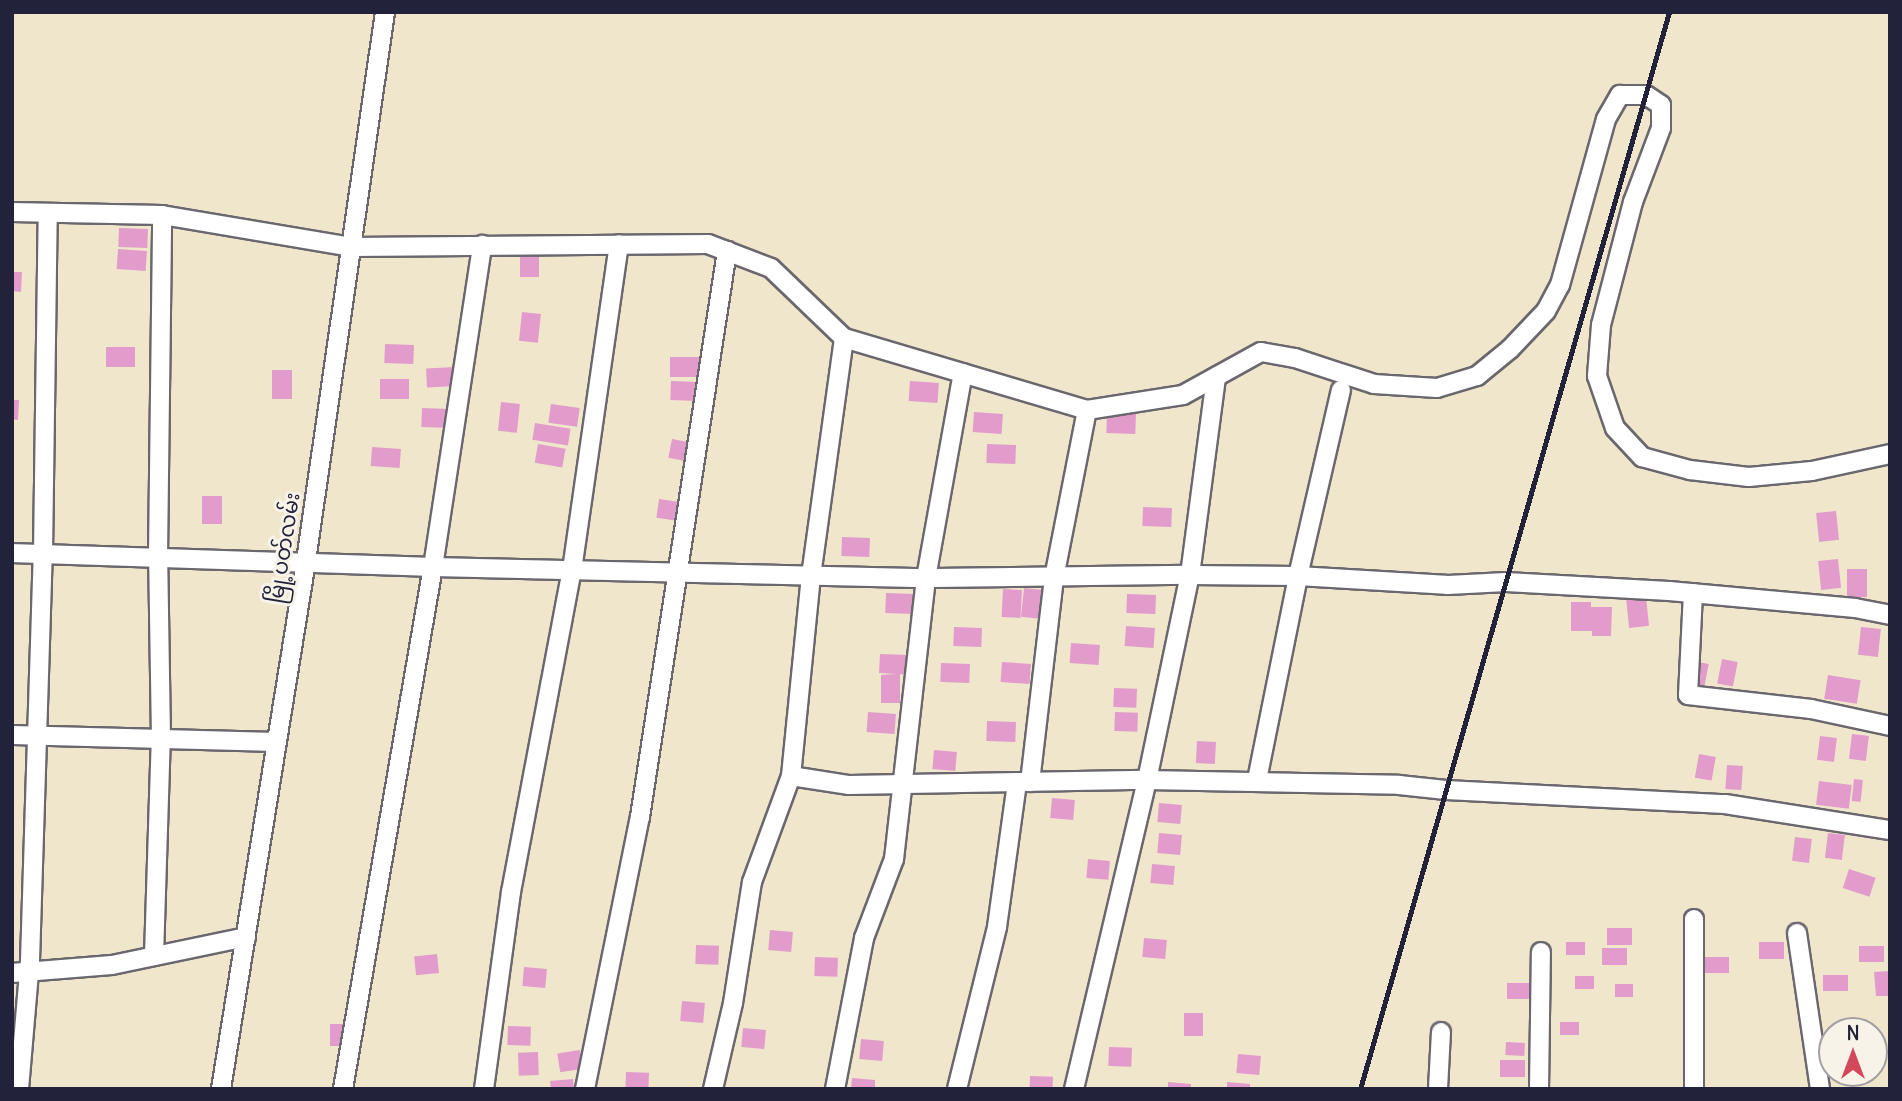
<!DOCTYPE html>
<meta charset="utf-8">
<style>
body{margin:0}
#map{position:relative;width:1902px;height:1101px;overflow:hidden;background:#f0e6cc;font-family:Delius,"Noto Sans Myanmar",sans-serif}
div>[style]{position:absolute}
.building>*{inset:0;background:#e29ccb;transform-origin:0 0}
.roads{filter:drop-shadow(2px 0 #6a676e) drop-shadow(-2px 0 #6a676e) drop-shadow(0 2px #6a676e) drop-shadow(0 -2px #6a676e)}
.minor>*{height:18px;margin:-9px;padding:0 9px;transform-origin:9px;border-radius:9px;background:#fff}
.rail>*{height:5px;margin:-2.5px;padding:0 2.5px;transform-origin:2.5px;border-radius:2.5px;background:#22223b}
span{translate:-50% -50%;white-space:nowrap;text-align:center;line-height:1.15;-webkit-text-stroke:6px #f7f3e8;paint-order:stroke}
.street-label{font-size:21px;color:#22223b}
.frame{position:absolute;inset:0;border:14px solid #22223b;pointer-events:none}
.north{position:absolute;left:1818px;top:1017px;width:70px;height:70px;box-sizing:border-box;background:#f7f3e8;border:2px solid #a29fa3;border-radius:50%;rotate:0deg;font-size:19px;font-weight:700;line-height:28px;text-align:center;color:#22223b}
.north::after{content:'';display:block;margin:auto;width:24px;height:32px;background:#d1495b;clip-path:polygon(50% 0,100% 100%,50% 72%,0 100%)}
</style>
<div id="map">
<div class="building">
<div style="left:119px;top:228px;width:29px;height:19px;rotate:2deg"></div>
<div style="left:520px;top:248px;width:19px;height:29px"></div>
<div style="left:118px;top:249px;width:29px;height:20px;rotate:4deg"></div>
<div style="clip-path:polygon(12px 272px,22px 272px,21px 292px,12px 291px)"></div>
<div style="left:522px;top:312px;width:19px;height:29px;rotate:6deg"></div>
<div style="left:385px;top:344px;width:29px;height:19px;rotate:2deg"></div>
<div style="left:106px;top:347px;width:29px;height:20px"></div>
<div style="left:670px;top:357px;width:29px;height:20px"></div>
<div style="left:455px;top:367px;width:19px;height:29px;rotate:87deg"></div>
<div style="left:272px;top:370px;width:20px;height:29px"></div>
<div style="left:380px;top:379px;width:29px;height:20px"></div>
<div style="left:671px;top:381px;width:28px;height:19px;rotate:2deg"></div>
<div style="left:910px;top:381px;width:29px;height:20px;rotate:4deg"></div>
<div style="clip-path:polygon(12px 400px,19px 400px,18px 420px,12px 419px)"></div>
<div style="left:501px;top:402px;width:19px;height:29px;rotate:6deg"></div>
<div style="left:551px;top:404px;width:29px;height:19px;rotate:8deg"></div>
<div style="left:422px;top:408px;width:29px;height:19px;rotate:2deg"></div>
<div style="left:974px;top:412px;width:29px;height:20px;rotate:4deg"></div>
<div style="left:1107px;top:413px;width:29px;height:20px;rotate:2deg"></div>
<div style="left:535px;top:423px;width:36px;height:17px;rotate:9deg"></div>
<div style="left:672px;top:439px;width:25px;height:19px;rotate:11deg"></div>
<div style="left:538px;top:444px;width:28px;height:19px;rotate:10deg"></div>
<div style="left:987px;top:444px;width:29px;height:19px;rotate:2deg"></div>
<div style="left:372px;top:447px;width:29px;height:19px;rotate:4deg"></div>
<div style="left:202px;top:496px;width:20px;height:28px"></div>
<div style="left:659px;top:499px;width:28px;height:19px;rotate:8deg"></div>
<div style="left:1143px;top:507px;width:29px;height:19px;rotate:2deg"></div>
<div style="left:1836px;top:511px;width:29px;height:20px;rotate:84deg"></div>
<div style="left:842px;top:537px;width:28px;height:19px;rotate:2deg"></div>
<div style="left:1838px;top:559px;width:29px;height:20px;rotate:84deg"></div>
<div style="left:1847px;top:569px;width:20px;height:28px"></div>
<div style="left:1024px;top:588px;width:19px;height:29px;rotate:6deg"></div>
<div style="left:1003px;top:589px;width:19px;height:28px;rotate:3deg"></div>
<div style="left:886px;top:593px;width:29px;height:20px;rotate:2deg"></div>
<div style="left:1127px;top:594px;width:29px;height:19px;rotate:2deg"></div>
<div style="left:1646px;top:597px;width:29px;height:20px;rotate:84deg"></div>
<div style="clip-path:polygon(1571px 602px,1591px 602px,1591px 607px,1612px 607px,1611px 636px,1592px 636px,1592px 631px,1571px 631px)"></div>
<div style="left:1126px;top:626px;width:29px;height:20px;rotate:4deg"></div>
<div style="left:954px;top:627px;width:28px;height:19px;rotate:2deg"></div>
<div style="left:1861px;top:627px;width:20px;height:28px;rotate:6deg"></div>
<div style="left:1071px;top:643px;width:29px;height:20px;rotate:4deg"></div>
<div style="clip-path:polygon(880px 654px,909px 655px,908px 675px,900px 674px,900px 703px,881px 703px,881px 675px,896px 674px,879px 673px)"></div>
<div style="left:1722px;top:659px;width:16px;height:25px;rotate:11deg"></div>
<div style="left:1693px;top:661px;width:16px;height:25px;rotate:11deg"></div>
<div style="left:1002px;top:662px;width:29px;height:20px;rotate:4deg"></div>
<div style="left:941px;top:663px;width:29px;height:19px;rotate:2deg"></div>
<div style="left:1828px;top:675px;width:33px;height:24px;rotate:9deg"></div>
<div style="left:1114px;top:688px;width:23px;height:19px;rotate:2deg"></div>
<div style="left:868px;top:712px;width:28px;height:20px;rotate:4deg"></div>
<div style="left:1115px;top:712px;width:23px;height:19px;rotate:2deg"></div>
<div style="left:987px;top:721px;width:29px;height:20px;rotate:2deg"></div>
<div style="left:1852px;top:734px;width:17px;height:25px;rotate:7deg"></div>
<div style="left:1820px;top:736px;width:17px;height:24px;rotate:7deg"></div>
<div style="left:1197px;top:741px;width:19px;height:22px;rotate:3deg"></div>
<div style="left:934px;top:750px;width:23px;height:19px;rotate:5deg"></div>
<div style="left:1699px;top:754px;width:17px;height:24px;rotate:10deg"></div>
<div style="left:1727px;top:765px;width:16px;height:24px;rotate:4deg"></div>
<div style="left:1854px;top:779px;width:9px;height:22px;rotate:6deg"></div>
<div style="left:1819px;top:781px;width:33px;height:24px;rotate:7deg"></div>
<div style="left:1052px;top:798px;width:23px;height:20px;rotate:5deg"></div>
<div style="left:1159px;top:803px;width:23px;height:19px;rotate:5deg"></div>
<div style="left:1159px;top:833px;width:23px;height:20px;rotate:5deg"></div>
<div style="left:1828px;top:833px;width:17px;height:25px;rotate:7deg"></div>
<div style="left:1795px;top:837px;width:17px;height:24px;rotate:7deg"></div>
<div style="left:1088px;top:859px;width:22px;height:19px;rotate:5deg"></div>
<div style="left:1152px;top:864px;width:23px;height:19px;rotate:5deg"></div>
<div style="left:1849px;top:869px;width:28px;height:20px;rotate:18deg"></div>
<div style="left:1632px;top:928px;width:17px;height:25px;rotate:90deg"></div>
<div style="left:770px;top:930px;width:23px;height:20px;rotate:5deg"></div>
<div style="left:1144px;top:938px;width:23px;height:19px;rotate:5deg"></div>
<div style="left:1566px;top:942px;width:19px;height:13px"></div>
<div style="left:1784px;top:942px;width:17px;height:25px;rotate:90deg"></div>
<div style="left:696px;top:945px;width:23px;height:19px;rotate:2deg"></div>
<div style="left:1859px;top:946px;width:25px;height:16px"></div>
<div style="left:1627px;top:948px;width:17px;height:25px;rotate:90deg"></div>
<div style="left:437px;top:954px;width:19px;height:23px;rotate:84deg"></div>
<div style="left:815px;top:957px;width:23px;height:19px;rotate:2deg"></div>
<div style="left:1705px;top:957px;width:24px;height:16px"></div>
<div style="left:524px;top:967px;width:23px;height:19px;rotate:5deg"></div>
<div style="clip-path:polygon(1890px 971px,1890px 996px,1876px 996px,1874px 972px)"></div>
<div style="left:1823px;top:975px;width:25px;height:16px"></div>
<div style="left:1575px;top:976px;width:19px;height:13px"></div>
<div style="left:1507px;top:983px;width:25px;height:16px"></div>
<div style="left:1615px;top:984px;width:18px;height:13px"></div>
<div style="left:682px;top:1001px;width:23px;height:20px;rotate:5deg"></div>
<div style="left:1184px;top:1013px;width:19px;height:23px"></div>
<div style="left:1560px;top:1022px;width:19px;height:13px"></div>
<div style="left:330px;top:1024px;width:19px;height:22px"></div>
<div style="left:508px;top:1026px;width:23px;height:19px;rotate:2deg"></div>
<div style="left:743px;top:1028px;width:23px;height:19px;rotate:5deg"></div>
<div style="left:861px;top:1039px;width:23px;height:20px;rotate:5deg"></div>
<div style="left:1506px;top:1042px;width:19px;height:13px;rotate:3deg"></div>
<div style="left:1109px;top:1047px;width:23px;height:19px;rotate:2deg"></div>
<div style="left:580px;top:1050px;width:19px;height:23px;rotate:81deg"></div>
<div style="left:538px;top:1052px;width:23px;height:20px;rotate:88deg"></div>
<div style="left:1238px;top:1054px;width:23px;height:19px;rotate:5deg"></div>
<div style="left:1500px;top:1060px;width:25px;height:17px"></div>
<div style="left:626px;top:1072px;width:23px;height:17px;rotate:2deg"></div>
<div style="left:1030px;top:1076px;width:23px;height:13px;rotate:2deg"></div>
<div style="clip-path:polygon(852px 1078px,875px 1080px,875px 1089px,851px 1089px)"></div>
<div style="clip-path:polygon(573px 1079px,574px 1089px,551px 1089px,550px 1081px)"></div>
<div style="clip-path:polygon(1168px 1082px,1191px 1084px,1191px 1089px,1168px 1089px)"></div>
<div style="clip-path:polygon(1227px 1082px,1250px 1084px,1250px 1089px,1227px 1089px)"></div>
</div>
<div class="roads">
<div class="minor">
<div style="left:12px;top:212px;width:150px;rotate:1.1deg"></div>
<div style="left:162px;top:215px;width:193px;rotate:9.6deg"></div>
<div style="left:352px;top:247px;width:356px;rotate:-0.5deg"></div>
<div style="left:708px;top:244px;width:67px;rotate:20.9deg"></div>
<div style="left:771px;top:268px;width:101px;rotate:43.8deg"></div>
<div style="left:844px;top:338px;width:253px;rotate:16.5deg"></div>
<div style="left:1087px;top:410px;width:97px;rotate:-8.9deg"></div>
<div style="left:1183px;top:395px;width:89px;rotate:-28.9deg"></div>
<div style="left:1261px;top:352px;width:35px;rotate:10deg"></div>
<div style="left:1295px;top:358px;width:83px;rotate:18.2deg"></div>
<div style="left:1374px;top:384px;width:63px;rotate:3.6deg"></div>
<div style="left:1437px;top:388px;width:42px;rotate:-16.7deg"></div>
<div style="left:1477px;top:376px;width:43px;rotate:-39.3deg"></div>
<div style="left:1510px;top:349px;width:52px;rotate:-46.5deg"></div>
<div style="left:1546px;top:311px;width:30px;rotate:-62deg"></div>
<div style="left:1560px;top:285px;width:172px;rotate:-74.5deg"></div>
<div style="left:1606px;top:119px;width:28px;rotate:-60deg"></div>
<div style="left:1620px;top:95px;width:26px"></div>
<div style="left:1646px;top:95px;width:18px;rotate:34deg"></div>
<div style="left:1661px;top:105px;width:23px;rotate:90deg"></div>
<div style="left:1661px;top:128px;width:79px;rotate:110.7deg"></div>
<div style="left:1633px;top:202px;width:127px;rotate:104.6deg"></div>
<div style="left:1601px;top:325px;width:51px;rotate:94.5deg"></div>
<div style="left:1597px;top:376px;width:55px;rotate:70.9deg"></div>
<div style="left:1615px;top:428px;width:40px;rotate:47deg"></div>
<div style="left:1642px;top:457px;width:50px;rotate:15.2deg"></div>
<div style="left:1690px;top:470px;width:59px;rotate:6.8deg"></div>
<div style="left:1749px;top:477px;width:63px;rotate:-5.4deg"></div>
<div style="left:1812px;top:471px;width:80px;rotate:-12.3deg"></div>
<div style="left:12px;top:553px;width:421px;rotate:1.9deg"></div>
<div style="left:433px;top:567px;width:493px;rotate:1.3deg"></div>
<div style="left:926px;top:578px;width:264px;rotate:-0.7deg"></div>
<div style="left:1190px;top:575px;width:108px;rotate:0.5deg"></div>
<div style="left:1298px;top:576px;width:150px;rotate:3.4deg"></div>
<div style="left:1448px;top:585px;width:58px;rotate:-3deg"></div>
<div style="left:1506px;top:582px;width:163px;rotate:3.2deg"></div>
<div style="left:1669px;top:591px;width:187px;rotate:5.2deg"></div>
<div style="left:1855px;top:608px;width:36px;rotate:11deg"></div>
<div style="left:1693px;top:593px;width:102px;rotate:92.8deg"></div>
<div style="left:1688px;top:695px;width:124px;rotate:6.5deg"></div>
<div style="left:1811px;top:709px;width:81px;rotate:12.1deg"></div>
<div style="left:12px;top:735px;width:265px;rotate:1.5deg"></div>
<div style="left:791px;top:776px;width:59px;rotate:8.8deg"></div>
<div style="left:849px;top:785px;width:298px;rotate:-1deg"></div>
<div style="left:1147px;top:780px;width:252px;rotate:1.1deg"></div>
<div style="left:1399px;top:785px;width:47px;rotate:6.1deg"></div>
<div style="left:1446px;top:790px;width:279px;rotate:2.9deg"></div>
<div style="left:1725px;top:804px;width:167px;rotate:9deg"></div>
<div style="left:1257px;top:780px;width:208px;rotate:-78.6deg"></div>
<div style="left:1298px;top:576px;width:191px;rotate:-77deg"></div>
<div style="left:1030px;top:782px;width:205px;rotate:-83.3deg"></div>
<div style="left:1054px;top:578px;width:171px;rotate:-78.9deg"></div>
<div style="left:1694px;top:919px;width:170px;rotate:90deg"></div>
<div style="left:1797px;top:933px;width:158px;rotate:81.6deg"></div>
<div style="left:154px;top:956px;width:217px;rotate:-88.2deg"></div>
<div style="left:161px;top:739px;width:182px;rotate:-90.9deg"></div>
<div style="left:158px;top:557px;width:342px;rotate:-89.3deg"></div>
<div style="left:12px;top:973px;width:100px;rotate:-4.6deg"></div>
<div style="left:112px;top:965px;width:137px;rotate:-11.8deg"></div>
<div style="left:19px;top:1089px;width:128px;rotate:-85.1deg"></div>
<div style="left:30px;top:961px;width:408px;rotate:-88.2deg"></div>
<div style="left:43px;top:553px;width:340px;rotate:-89.2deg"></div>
<div style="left:221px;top:1089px;width:535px;rotate:-80.85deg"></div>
<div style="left:306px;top:561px;width:555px;rotate:-81.81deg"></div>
<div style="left:343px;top:1089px;width:530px;rotate:-80.22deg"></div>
<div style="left:433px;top:567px;width:326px;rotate:-81.3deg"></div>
<div style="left:484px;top:1089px;width:199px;rotate:-82.2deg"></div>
<div style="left:511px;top:892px;width:328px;rotate:-79.3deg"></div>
<div style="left:572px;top:570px;width:329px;rotate:-81.8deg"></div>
<div style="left:585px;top:1089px;width:278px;rotate:-78.6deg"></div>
<div style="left:640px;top:817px;width:573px;rotate:-81.26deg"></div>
<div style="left:713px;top:1089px;width:88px;rotate:-76.9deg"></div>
<div style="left:733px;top:1003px;width:122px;rotate:-81.1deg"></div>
<div style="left:752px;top:882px;width:113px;rotate:-69.8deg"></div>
<div style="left:791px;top:776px;width:201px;rotate:-84.3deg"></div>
<div style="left:811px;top:576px;width:240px;rotate:-82.1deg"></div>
<div style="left:835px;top:1089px;width:154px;rotate:-79.1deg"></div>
<div style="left:864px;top:938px;width:85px;rotate:-69.2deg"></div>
<div style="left:894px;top:859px;width:283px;rotate:-83.5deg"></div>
<div style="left:926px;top:578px;width:208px;rotate:-79.8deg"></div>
<div style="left:957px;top:1089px;width:167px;rotate:-76.1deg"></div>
<div style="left:997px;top:927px;width:146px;rotate:-82.1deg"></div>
<div style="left:1074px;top:1089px;width:318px;rotate:-76.7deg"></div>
<div style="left:1147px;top:780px;width:209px;rotate:-78.2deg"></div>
<div style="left:1190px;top:575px;width:200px;rotate:-82.5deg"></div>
<div style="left:1438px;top:1089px;width:57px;rotate:-87deg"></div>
<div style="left:1539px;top:1089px;width:137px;rotate:-89.2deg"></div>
</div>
</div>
<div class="rail">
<div style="left:1360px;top:1089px;width:1120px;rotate:-73.99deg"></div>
</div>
<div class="street-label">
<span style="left:284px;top:548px;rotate:-81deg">မြို့ပတ်လမ်း</span>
</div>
<div class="frame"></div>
<div class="north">N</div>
</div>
